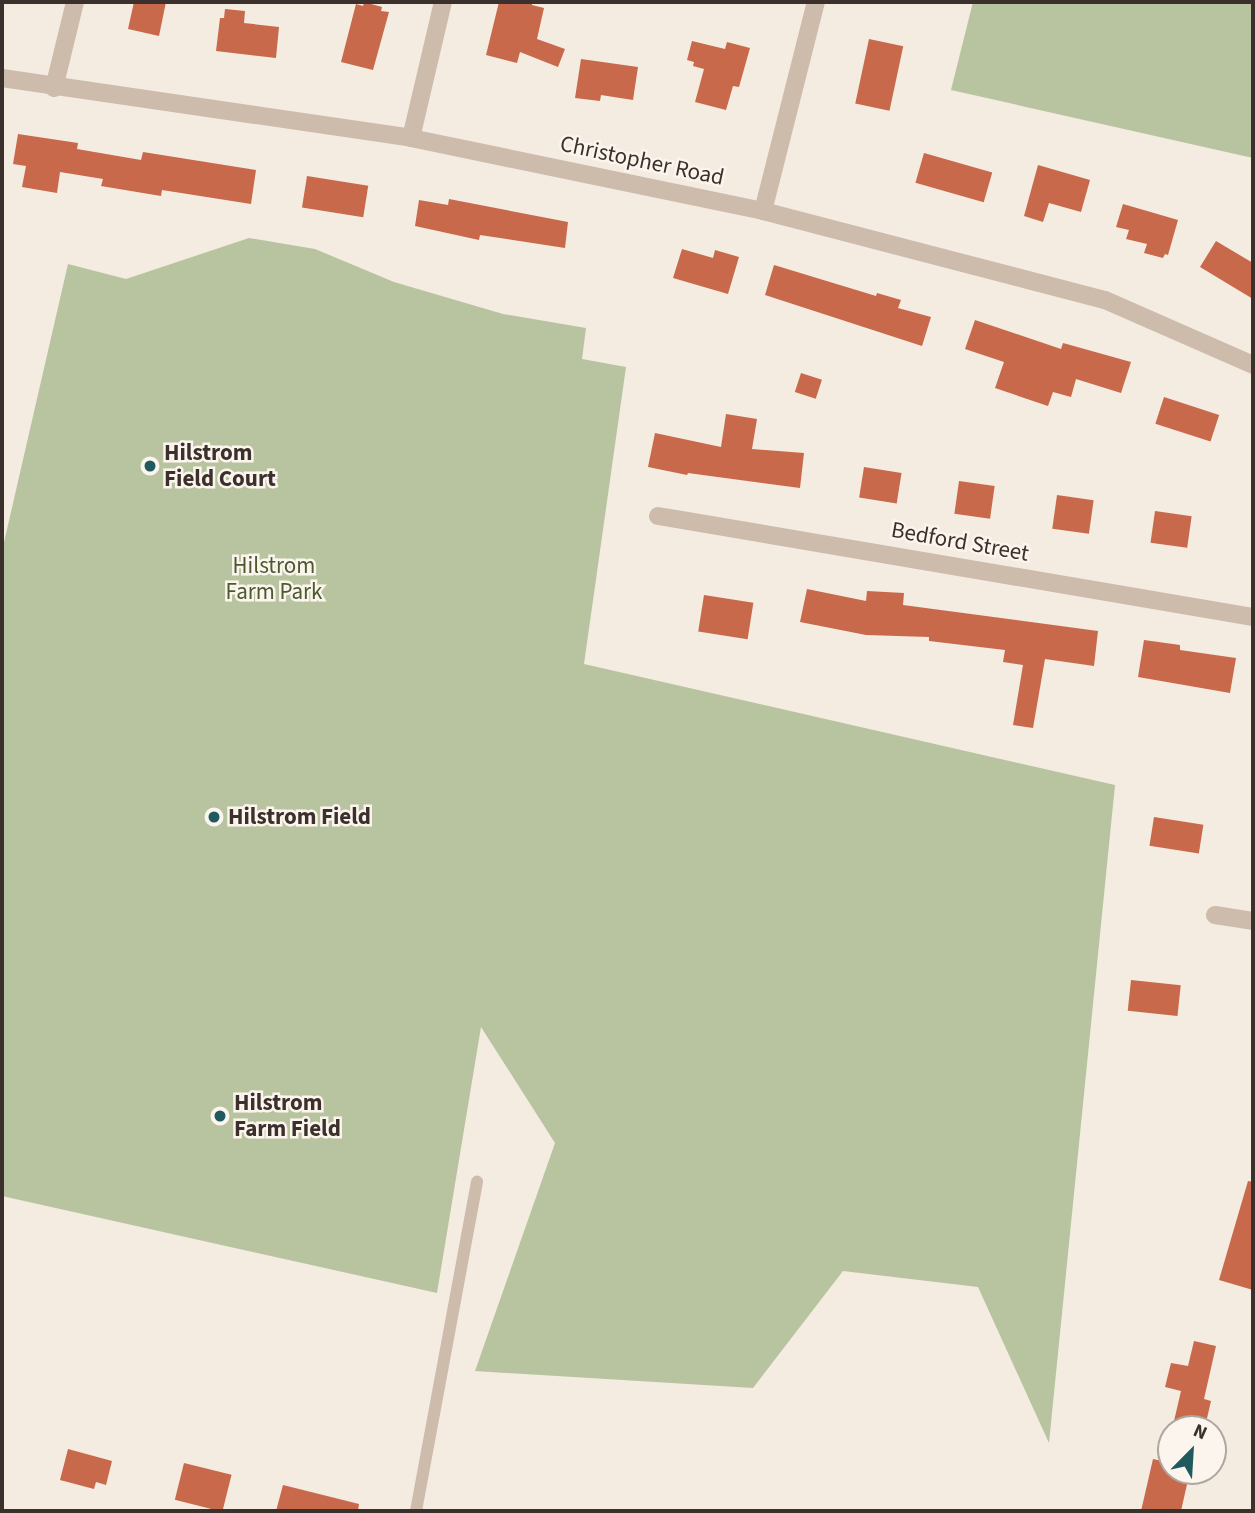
<!DOCTYPE html>
<style>
body{margin:0}
#map{position:relative;width:1255px;height:1513px;overflow:hidden;background:#f4ebe1;font-family:"Source Sans 3",sans-serif}
div>[style]{position:absolute}
.green>*{inset:0;background:#b8c4a0}
.building>*{inset:0;background:#c8694b;transform-origin:0 0}
.lane>*{height:12px;margin:-6px;padding:0 6px;transform-origin:6px;border-radius:6px;background:#cdbbac}
.street>*{height:18px;margin:-9px;padding:0 9px;transform-origin:9px;border-radius:9px;background:#cdbbac}
.dots>*{width:19px;height:19px;translate:-50% -50%;box-sizing:border-box;border:4px solid #fbf5ee;border-radius:50%}
span{translate:-50% -50%;white-space:nowrap;text-align:center;line-height:1.15;-webkit-text-stroke:5px #fbf5ee;paint-order:stroke}
.street-label{font-size:23px;color:#3b302b}
.poi-label{font-size:23px;color:#3b302b;font-weight:700}
.left{translate:0 -50%;text-align:left}
.park-label{font-size:23px;color:#4a5a2e}
.frame{position:absolute;inset:0;border:4px solid #3b302b;pointer-events:none}
.north{position:absolute;left:1157px;top:1415px;width:70px;height:70px;box-sizing:border-box;background:#fbf5ee;border:2px solid #aea6a0;border-radius:50%;rotate:24deg;font-size:19px;font-weight:700;line-height:28px;text-align:center;color:#3b302b}
.north::after{content:'';display:block;margin:auto;width:24px;height:32px;background:#1f5a5e;clip-path:polygon(50% 0,100% 100%,50% 72%,0 100%)}
</style>
<div id="map">
<div class="green">
<div style="clip-path:polygon(973px 2px,1253px 2px,1253px 158px,951px 90px)"></div>
<div style="clip-path:polygon(249px 238px,315px 249px,394px 282px,503px 314px,586px 328px,582px 359px,626px 367px,584px 664px,1115px 785px,1049px 1443px,978px 1287px,843px 1271px,753px 1388px,475px 1371px,555px 1143px,481px 1027px,437px 1293px,2px 1196px,2px 551px,68px 264px,126px 279px)"></div>
</div>
<div class="building">
<div style="clip-path:polygon(134px 2px,166px 2px,159px 36px,128px 29px)"></div>
<div style="clip-path:polygon(364px 2px,382px 7px,381px 11px,389px 12px,373px 70px,341px 62px,356px 4px,363px 6px)"></div>
<div style="clip-path:polygon(499px 2px,532px 2px,532px 5px,544px 8px,537px 39px,565px 49px,558px 67px,520px 52px,517px 63px,486px 55px)"></div>
<div style="clip-path:polygon(225px 9px,245px 11px,244px 23px,279px 27px,276px 58px,216px 51px,220px 18px,224px 18px)"></div>
<div style="left:869px;top:39px;width:35px;height:66px;rotate:12deg"></div>
<div style="clip-path:polygon(692px 41px,725px 49px,727px 42px,750px 48px,739px 87px,733px 86px,726px 110px,695px 102px,704px 69px,693px 66px,694px 62px,687px 60px)"></div>
<div style="clip-path:polygon(581px 59px,638px 67px,633px 100px,601px 95px,600px 101px,575px 98px)"></div>
<div style="clip-path:polygon(18px 134px,78px 143px,77px 149px,141px 160px,143px 152px,256px 170px,251px 204px,162px 190px,161px 196px,101px 186px,103px 179px,60px 172px,57px 193px,22px 187px,26px 166px,13px 164px)"></div>
<div style="left:924px;top:153px;width:71px;height:31px;rotate:16deg"></div>
<div style="clip-path:polygon(1038px 165px,1090px 180px,1081px 212px,1049px 203px,1043px 222px,1024px 216px)"></div>
<div style="left:307px;top:176px;width:62px;height:32px;rotate:9deg"></div>
<div style="clip-path:polygon(449px 199px,568px 222px,565px 248px,480px 235px,479px 240px,415px 226px,419px 200px,448px 205px)"></div>
<div style="clip-path:polygon(1123px 204px,1178px 220px,1168px 255px,1165px 254px,1163px 258px,1144px 253px,1147px 244px,1126px 239px,1129px 230px,1116px 227px)"></div>
<div style="clip-path:polygon(1216px 241px,1253px 263px,1253px 299px,1200px 267px)"></div>
<div style="clip-path:polygon(682px 249px,713px 258px,715px 250px,739px 257px,728px 294px,673px 278px)"></div>
<div style="clip-path:polygon(774px 265px,876px 296px,877px 293px,901px 300px,898px 308px,931px 317px,922px 346px,765px 295px)"></div>
<div style="clip-path:polygon(975px 320px,1061px 349px,1063px 343px,1131px 362px,1121px 393px,1076px 379px,1071px 397px,1053px 392px,1048px 406px,995px 388px,1004px 362px,965px 349px)"></div>
<div style="left:801px;top:373px;width:22px;height:20px;rotate:18deg"></div>
<div style="left:1164px;top:397px;width:58px;height:28px;rotate:18deg"></div>
<div style="clip-path:polygon(726px 414px,757px 419px,752px 449px,804px 453px,800px 488px,688px 473px,687px 475px,648px 467px,655px 433px,721px 447px)"></div>
<div style="left:864px;top:467px;width:38px;height:31px;rotate:9deg"></div>
<div style="left:959px;top:481px;width:36px;height:33px;rotate:8deg"></div>
<div style="left:1057px;top:495px;width:37px;height:34px;rotate:8deg"></div>
<div style="left:1155px;top:511px;width:37px;height:32px;rotate:8deg"></div>
<div style="clip-path:polygon(807px 589px,866px 601px,867px 591px,904px 593px,903px 605px,1098px 631px,1094px 666px,1045px 659px,1033px 728px,1013px 725px,1023px 665px,1003px 662px,1005px 650px,929px 641px,929px 637px,866px 635px,800px 622px)"></div>
<div style="left:704px;top:595px;width:50px;height:37px;rotate:9deg"></div>
<div style="clip-path:polygon(1144px 640px,1180px 645px,1180px 650px,1236px 658px,1230px 693px,1138px 677px)"></div>
<div style="left:1154px;top:817px;width:50px;height:29px;rotate:9deg"></div>
<div style="left:1131px;top:980px;width:50px;height:31px;rotate:6deg"></div>
<div style="clip-path:polygon(1248px 1181px,1253px 1182px,1253px 1290px,1219px 1280px)"></div>
<div style="clip-path:polygon(1194px 1341px,1216px 1346px,1204px 1399px,1211px 1401px,1205px 1427px,1174px 1421px,1181px 1391px,1165px 1387px,1171px 1363px,1188px 1366px)"></div>
<div style="clip-path:polygon(68px 1449px,112px 1461px,106px 1485px,96px 1482px,94px 1489px,60px 1480px)"></div>
<div style="clip-path:polygon(1153px 1459px,1171px 1463px,1171px 1471px,1190px 1471px,1181px 1511px,1141px 1511px)"></div>
<div style="left:184px;top:1463px;width:49px;height:38px;rotate:14deg"></div>
<div style="clip-path:polygon(283px 1485px,359px 1504px,358px 1511px,276px 1511px)"></div>
</div>
<div class="lane">
<div style="left:416px;top:1511px;width:335px;rotate:-79.5deg"></div>
</div>
<div class="street">
<div style="left:2px;top:78px;width:413px;rotate:8.3deg"></div>
<div style="left:411px;top:138px;width:359px;rotate:11.7deg"></div>
<div style="left:763px;top:211px;width:353px;rotate:14.6deg"></div>
<div style="left:1105px;top:300px;width:162px;rotate:23.7deg"></div>
<div style="left:54px;top:88px;width:89px;rotate:-76.3deg"></div>
<div style="left:411px;top:138px;width:140px;rotate:-76.8deg"></div>
<div style="left:763px;top:211px;width:216px;rotate:-75.8deg"></div>
<div style="left:658px;top:516px;width:604px;rotate:9.63deg"></div>
<div style="left:1215px;top:915px;width:38px;rotate:9deg"></div>
</div>
<div class="dots">
<div style="left:150px;top:466px;background:#1f5a5e"></div>
<div style="left:214px;top:817px;background:#1f5a5e"></div>
<div style="left:220px;top:1116px;background:#1f5a5e"></div>
</div>
<div class="street-label">
<span style="left:642px;top:161px;rotate:12deg">Christopher Road</span>
<span style="left:960px;top:542px;rotate:10deg">Bedford Street</span>
</div>
<div class="poi-label">
<span class="left" style="left:164px;top:466px">Hilstrom<br>Field Court</span>
<span class="left" style="left:228px;top:817px">Hilstrom Field</span>
<span class="left" style="left:234px;top:1116px">Hilstrom<br>Farm Field</span>
</div>
<div class="park-label">
<span style="left:274px;top:579px">Hilstrom<br>Farm Park</span>
</div>
<div class="frame"></div>
<div class="north">N</div>
</div>
